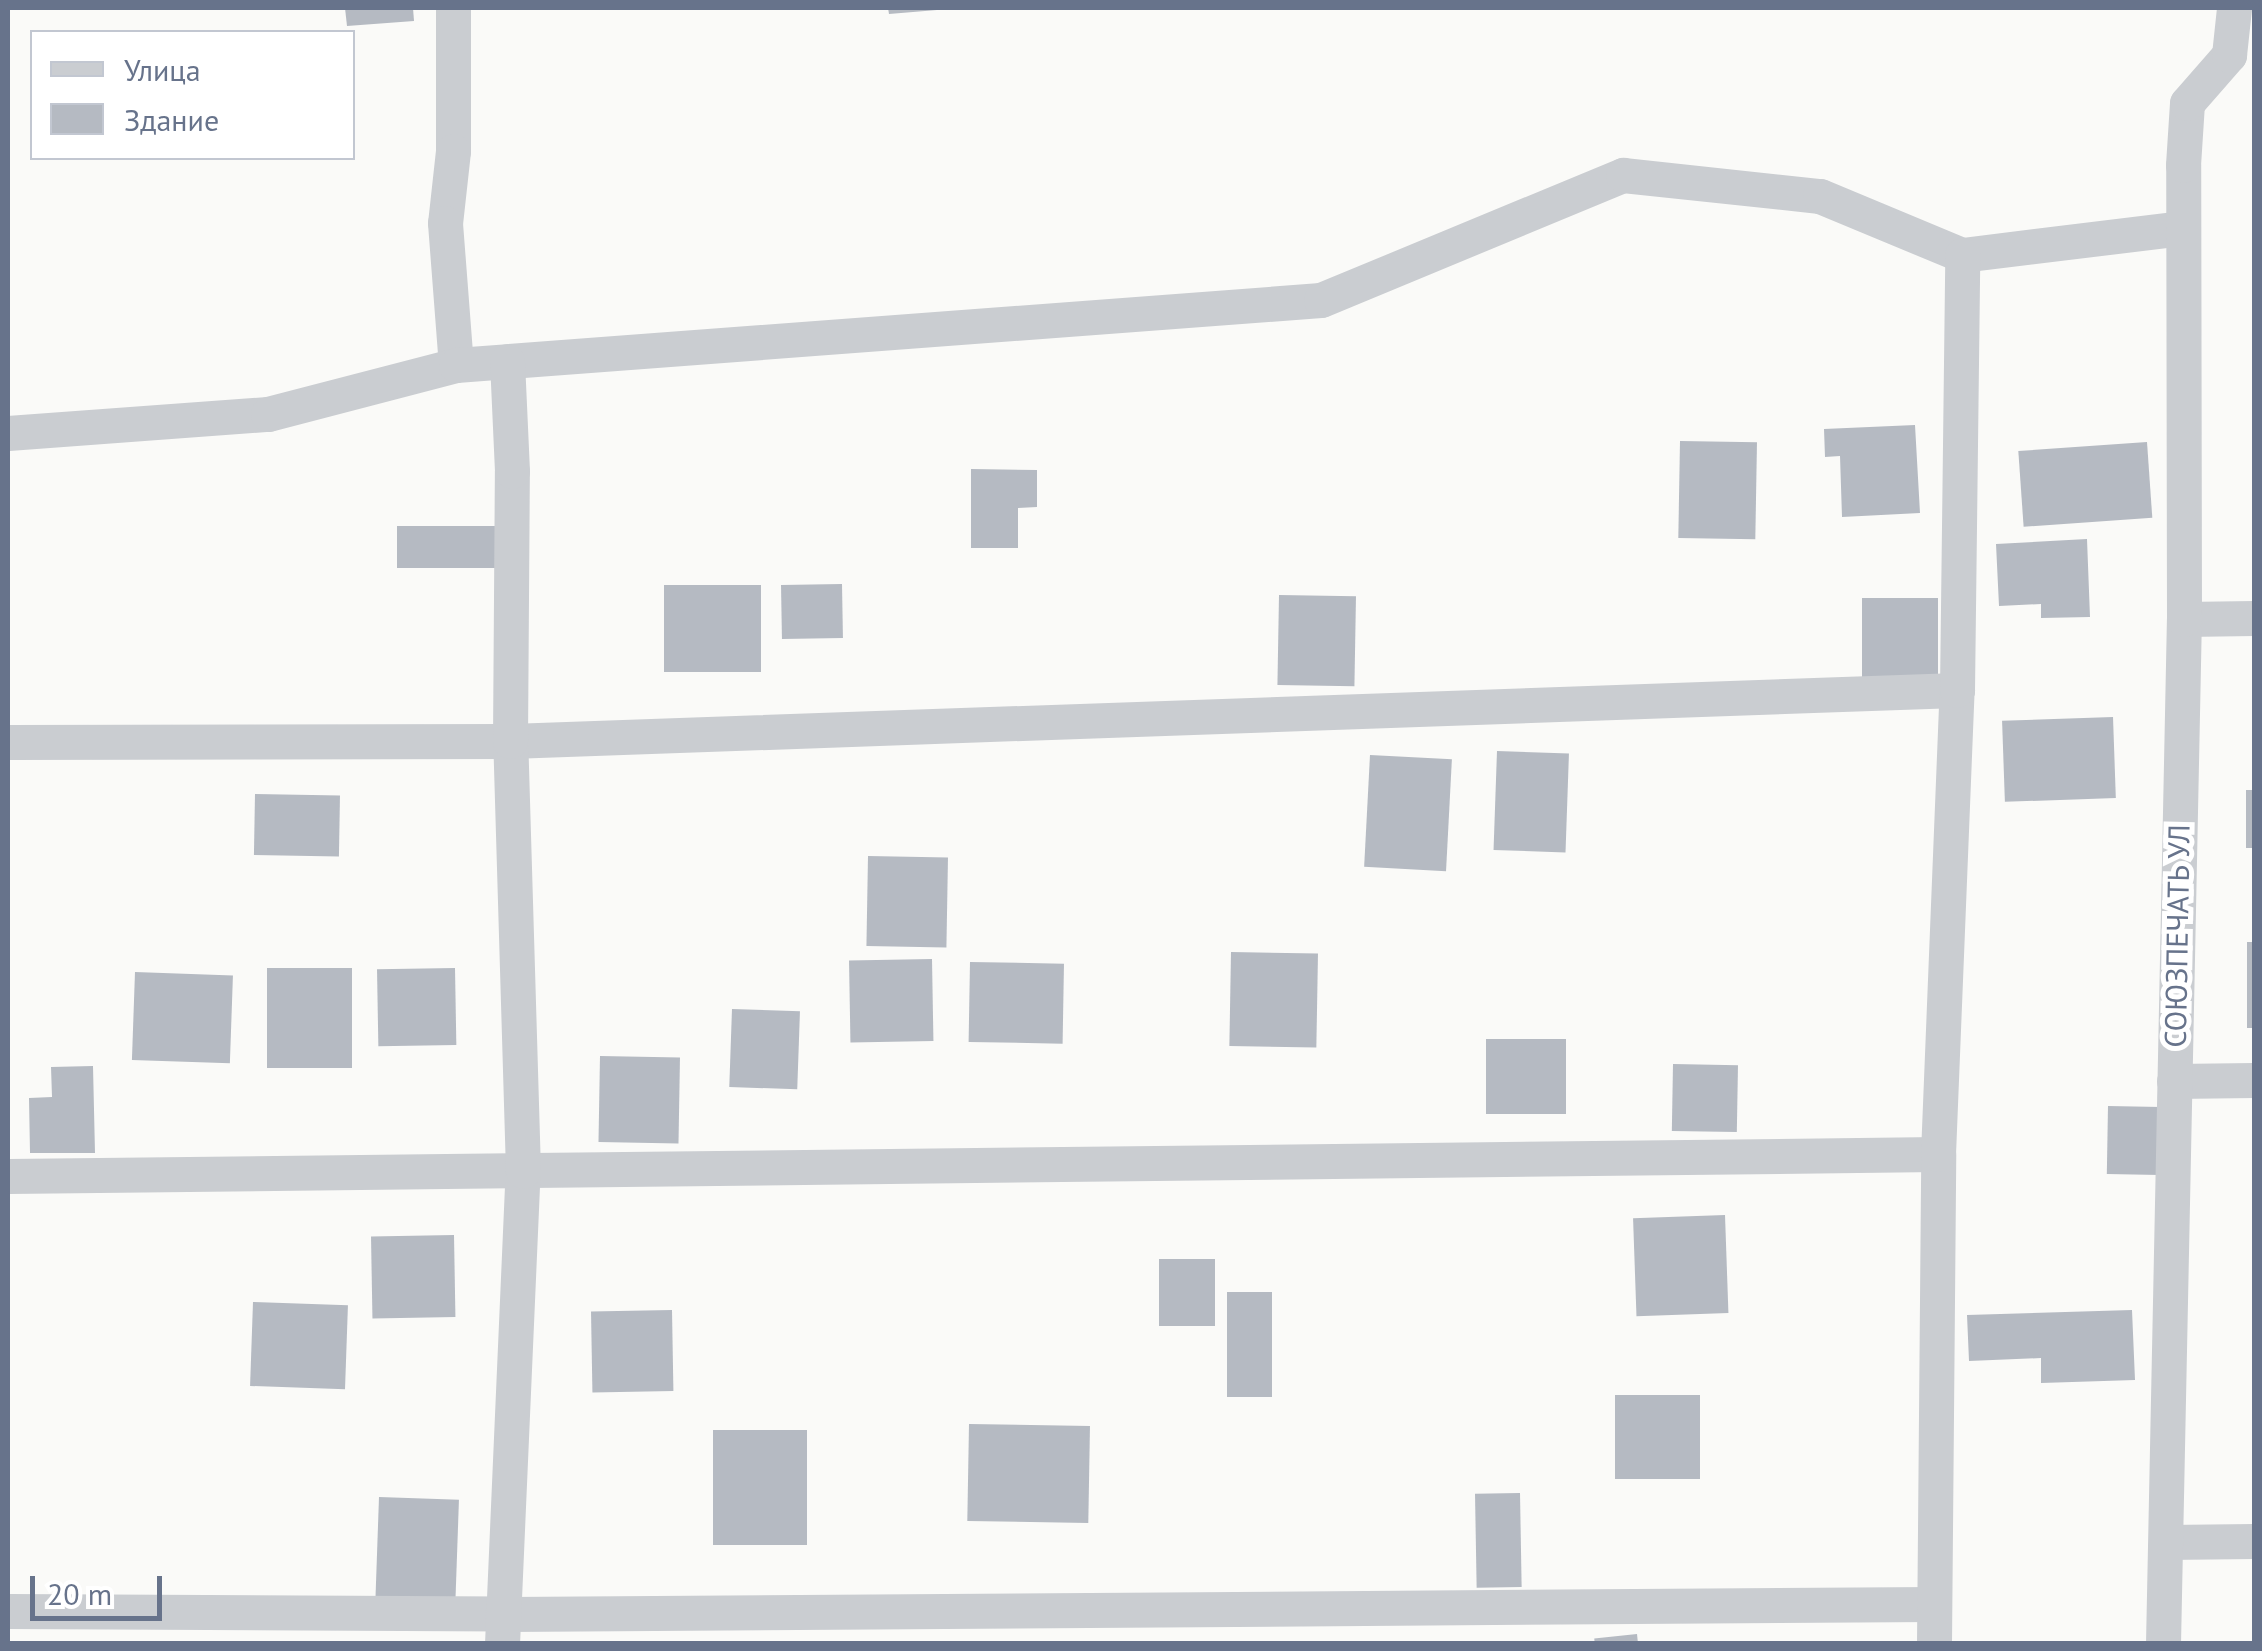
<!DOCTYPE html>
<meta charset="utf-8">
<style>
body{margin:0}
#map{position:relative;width:2262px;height:1651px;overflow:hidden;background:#fafaf8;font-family:"PT Sans",sans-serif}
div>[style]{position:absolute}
.building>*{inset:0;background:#b5bac2;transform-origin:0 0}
.minor>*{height:35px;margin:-17.5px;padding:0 17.5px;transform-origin:17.5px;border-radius:17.5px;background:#cacdd1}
span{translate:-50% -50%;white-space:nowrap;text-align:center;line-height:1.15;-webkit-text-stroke:10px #fff;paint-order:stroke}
.street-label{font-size:30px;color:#67738b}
.frame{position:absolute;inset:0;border:10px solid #67738b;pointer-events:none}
.legend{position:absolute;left:30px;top:30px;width:325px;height:130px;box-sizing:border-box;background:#fff;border:2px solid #c2c7d1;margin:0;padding:12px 18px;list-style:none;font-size:30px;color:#67738b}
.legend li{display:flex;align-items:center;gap:20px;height:50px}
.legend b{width:50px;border:2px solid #c2c7d1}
.scale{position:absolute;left:30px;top:1576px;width:132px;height:45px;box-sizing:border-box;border:5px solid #67738b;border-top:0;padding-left:12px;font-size:30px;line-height:35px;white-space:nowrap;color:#67738b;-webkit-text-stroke:8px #fff;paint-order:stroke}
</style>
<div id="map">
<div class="building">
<div style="clip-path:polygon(345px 8px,413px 8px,414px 21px,347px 26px)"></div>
<div style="clip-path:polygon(888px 8px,937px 8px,937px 10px,889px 14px)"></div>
<div style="clip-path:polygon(1915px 425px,1920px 513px,1842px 517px,1840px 456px,1825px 457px,1824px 429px)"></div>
<div style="left:1680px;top:441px;width:77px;height:97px;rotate:1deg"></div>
<div style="left:2147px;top:442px;width:76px;height:129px;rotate:86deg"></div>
<div style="clip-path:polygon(971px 469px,1037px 470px,1037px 507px,1018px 508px,1018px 548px,971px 548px)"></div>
<div style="left:496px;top:526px;width:42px;height:99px;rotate:90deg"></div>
<div style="clip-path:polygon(2087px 539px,2090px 617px,2041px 618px,2041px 604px,1999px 606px,1996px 544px)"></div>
<div style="left:842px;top:584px;width:54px;height:61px;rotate:89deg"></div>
<div style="left:664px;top:585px;width:97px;height:87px"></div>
<div style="left:1279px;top:595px;width:77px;height:90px;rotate:1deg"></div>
<div style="left:1862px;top:598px;width:76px;height:79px"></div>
<div style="left:2113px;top:717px;width:81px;height:111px;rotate:88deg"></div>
<div style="left:1497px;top:751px;width:72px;height:99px;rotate:2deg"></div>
<div style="left:1370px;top:755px;width:82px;height:112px;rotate:3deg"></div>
<div style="left:2246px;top:790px;width:8px;height:58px"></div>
<div style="left:255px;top:794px;width:85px;height:61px;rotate:1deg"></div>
<div style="left:868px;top:856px;width:80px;height:90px;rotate:1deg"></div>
<div style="left:2247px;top:942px;width:7px;height:86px"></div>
<div style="left:1231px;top:952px;width:87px;height:94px;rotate:1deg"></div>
<div style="left:932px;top:959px;width:82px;height:83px;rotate:89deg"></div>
<div style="left:970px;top:962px;width:94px;height:80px;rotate:1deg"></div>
<div style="left:267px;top:968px;width:85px;height:100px"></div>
<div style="left:455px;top:968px;width:77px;height:78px;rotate:89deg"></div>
<div style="left:135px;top:972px;width:98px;height:88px;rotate:2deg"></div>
<div style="left:732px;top:1009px;width:68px;height:78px;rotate:2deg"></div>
<div style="left:1486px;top:1039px;width:80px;height:75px"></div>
<div style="left:600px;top:1056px;width:80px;height:86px;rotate:1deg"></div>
<div style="left:1673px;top:1064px;width:65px;height:67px;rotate:1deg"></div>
<div style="clip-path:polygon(93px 1066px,95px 1153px,30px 1153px,29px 1098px,52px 1097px,51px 1067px)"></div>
<div style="left:2108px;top:1106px;width:53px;height:68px;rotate:1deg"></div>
<div style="left:1725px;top:1215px;width:98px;height:92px;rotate:88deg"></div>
<div style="left:454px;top:1235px;width:82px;height:83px;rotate:89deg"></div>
<div style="left:1159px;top:1259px;width:56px;height:67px"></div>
<div style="left:1227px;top:1292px;width:45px;height:105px"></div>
<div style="left:253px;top:1302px;width:95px;height:84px;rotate:2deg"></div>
<div style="left:672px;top:1310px;width:81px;height:81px;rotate:89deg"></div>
<div style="clip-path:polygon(2132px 1310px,2135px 1380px,2041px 1383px,2041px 1358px,1969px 1361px,1967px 1315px)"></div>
<div style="left:1615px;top:1395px;width:85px;height:84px"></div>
<div style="left:969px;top:1424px;width:121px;height:97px;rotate:1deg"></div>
<div style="left:713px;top:1430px;width:94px;height:115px"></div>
<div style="left:1520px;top:1493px;width:94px;height:45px;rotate:89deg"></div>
<div style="left:379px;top:1497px;width:80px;height:104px;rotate:2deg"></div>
<div style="left:1637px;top:1634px;width:10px;height:43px;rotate:84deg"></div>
</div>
<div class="minor">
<div style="left:453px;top:8px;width:143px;rotate:90deg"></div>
<div style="left:453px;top:151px;width:72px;rotate:96.3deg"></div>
<div style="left:445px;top:223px;width:142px;rotate:85.6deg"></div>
<div style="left:8px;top:433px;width:261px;rotate:-4.2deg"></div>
<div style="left:268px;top:414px;width:194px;rotate:-14.6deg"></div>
<div style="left:456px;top:365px;width:867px;rotate:-4.3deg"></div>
<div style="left:1321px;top:300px;width:327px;rotate:-22.5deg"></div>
<div style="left:1623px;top:175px;width:198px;rotate:6.1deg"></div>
<div style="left:1820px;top:196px;width:154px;rotate:22.6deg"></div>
<div style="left:1962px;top:255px;width:221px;rotate:-7deg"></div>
<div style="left:2184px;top:619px;width:70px;rotate:-0.8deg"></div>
<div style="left:8px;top:742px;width:502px;rotate:-0.11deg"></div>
<div style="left:510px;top:741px;width:1448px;rotate:-2.02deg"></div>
<div style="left:2174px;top:1081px;width:80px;rotate:-0.7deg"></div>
<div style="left:8px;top:1176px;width:1930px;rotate:-0.65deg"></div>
<div style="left:2166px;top:1542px;width:88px;rotate:-0.7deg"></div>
<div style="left:8px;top:1611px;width:494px;rotate:0.3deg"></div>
<div style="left:502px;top:1614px;width:1432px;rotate:-0.4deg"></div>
<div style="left:502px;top:1644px;width:473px;rotate:-87.5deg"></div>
<div style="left:523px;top:1171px;width:430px;rotate:-91.7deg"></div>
<div style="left:510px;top:741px;width:270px;rotate:-89.6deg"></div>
<div style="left:512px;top:471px;width:110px;rotate:-92.6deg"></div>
<div style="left:1934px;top:1644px;width:490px;rotate:-89.5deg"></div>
<div style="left:1938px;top:1154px;width:464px;rotate:-87.7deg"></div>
<div style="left:1957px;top:690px;width:435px;rotate:-89.3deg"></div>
<div style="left:2163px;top:1644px;width:1025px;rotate:-88.83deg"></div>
<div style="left:2184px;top:619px;width:454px;rotate:-90.1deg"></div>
<div style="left:2183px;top:165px;width:62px;rotate:-86.3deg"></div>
<div style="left:2187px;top:103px;width:64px;rotate:-48.8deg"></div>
<div style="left:2229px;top:55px;width:47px;rotate:-83.9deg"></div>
</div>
<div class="street-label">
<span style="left:2177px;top:936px;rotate:-89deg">СОЮЗПЕЧАТЬ УЛ</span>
</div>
<div class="frame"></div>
<ul class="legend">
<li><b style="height:12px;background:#cacdd1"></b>Улица</li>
<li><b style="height:28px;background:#b5bac2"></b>Здание</li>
</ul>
<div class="scale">20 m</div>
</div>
